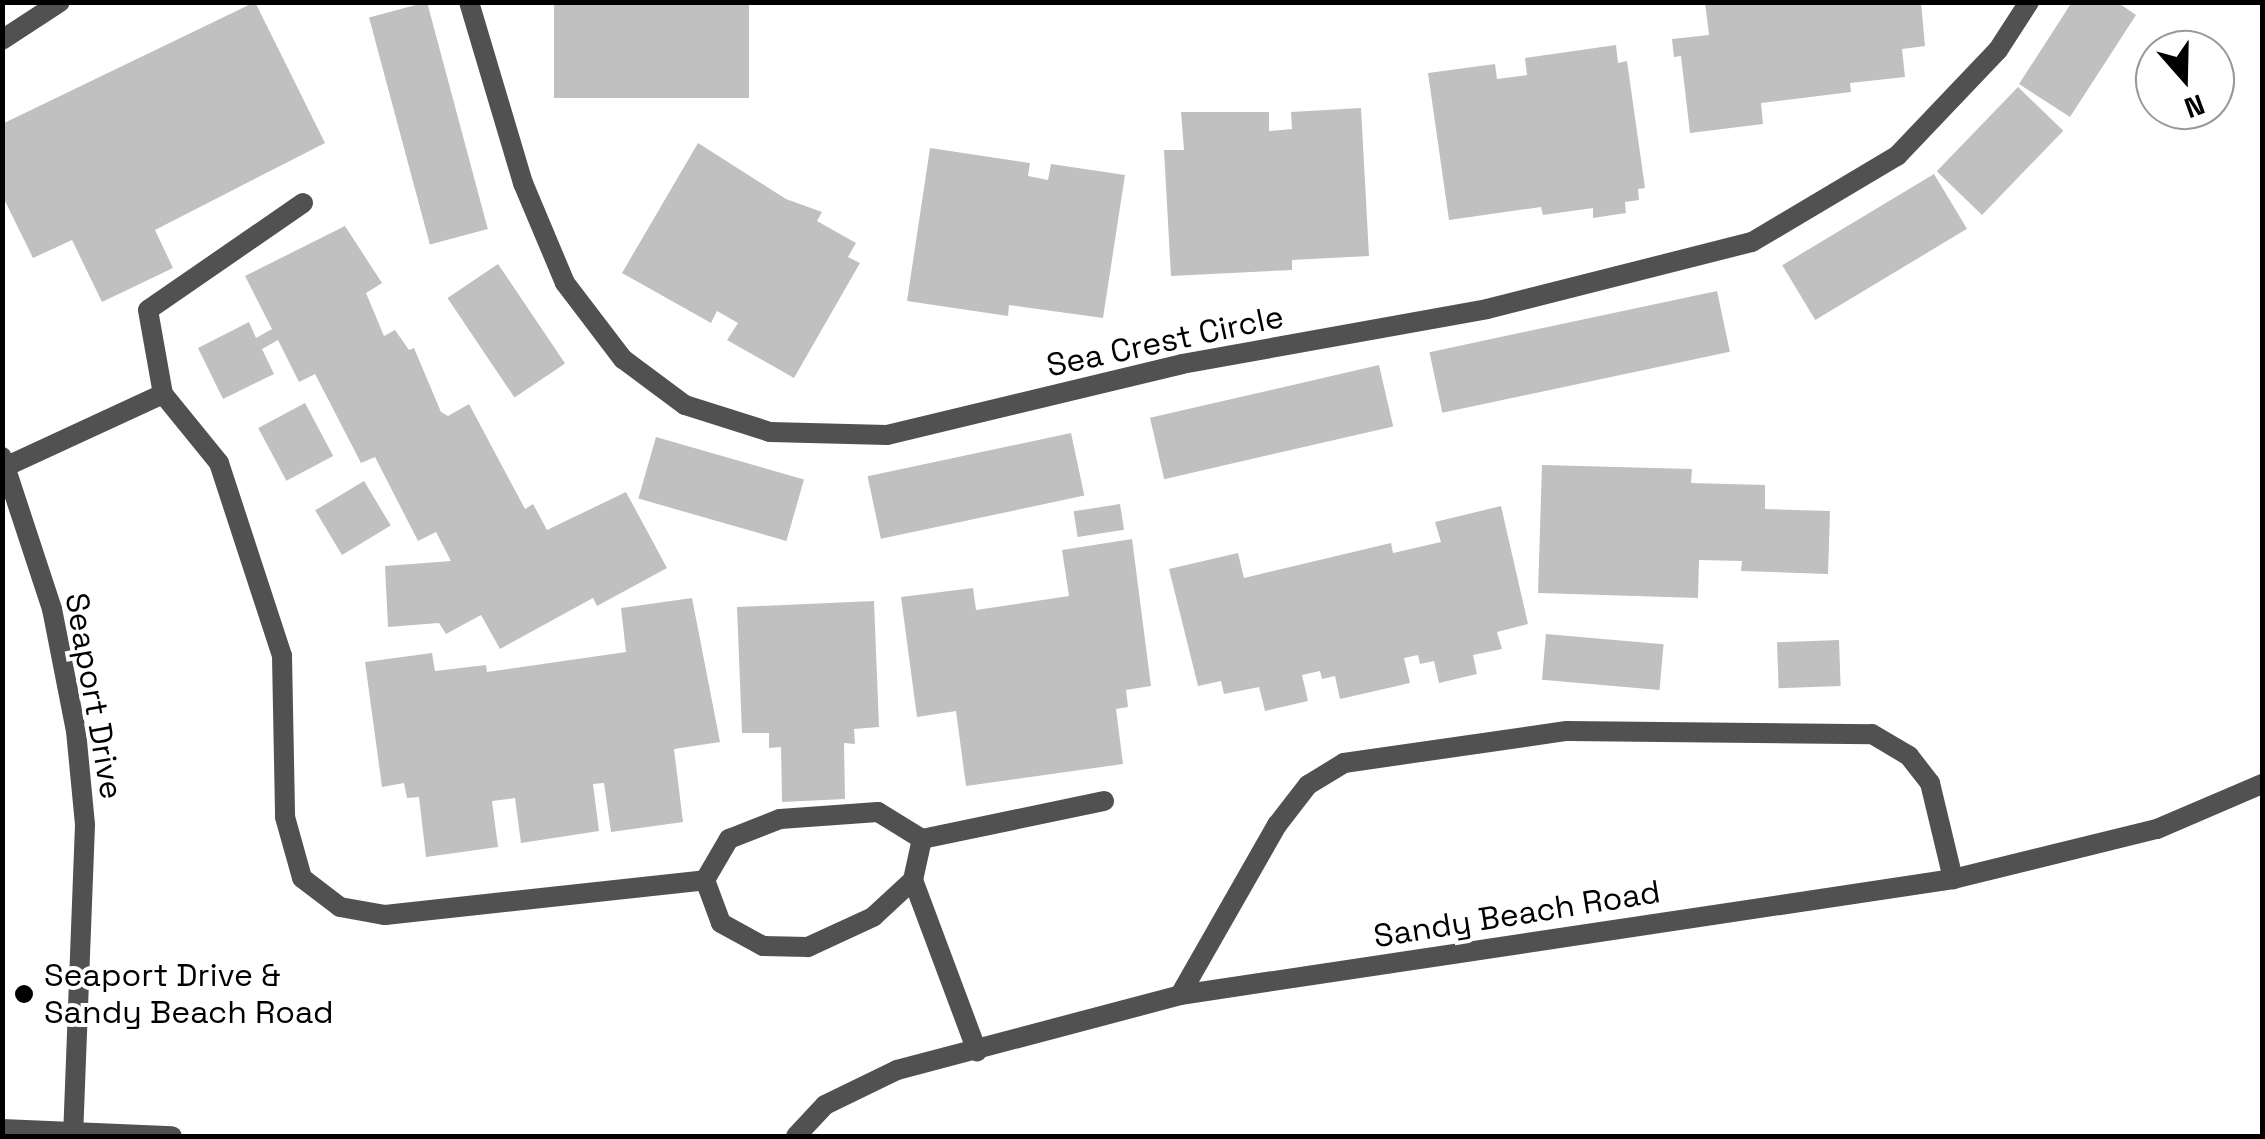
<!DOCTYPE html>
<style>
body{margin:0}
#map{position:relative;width:2265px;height:1139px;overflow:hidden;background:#fff;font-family:"Space Grotesk",sans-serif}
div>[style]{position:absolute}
.building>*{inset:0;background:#c0c0c0;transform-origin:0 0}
.service>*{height:20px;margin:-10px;padding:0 10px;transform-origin:10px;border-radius:10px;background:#515151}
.minor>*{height:20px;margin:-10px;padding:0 10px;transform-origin:10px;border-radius:10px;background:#515151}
.tertiary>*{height:20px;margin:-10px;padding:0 10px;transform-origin:10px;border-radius:10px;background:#515151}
.dots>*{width:28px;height:28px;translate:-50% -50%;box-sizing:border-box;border:5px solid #fff;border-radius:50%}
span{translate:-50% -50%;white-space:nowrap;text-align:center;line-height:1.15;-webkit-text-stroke:8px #fff;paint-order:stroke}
.street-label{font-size:32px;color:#000}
.poi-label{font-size:32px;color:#000}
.left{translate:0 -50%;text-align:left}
.frame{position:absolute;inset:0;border:5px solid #000;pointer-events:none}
.north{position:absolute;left:2135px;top:30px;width:100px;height:100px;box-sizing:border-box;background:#fff;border:2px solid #999;border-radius:50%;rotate:160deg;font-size:28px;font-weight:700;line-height:40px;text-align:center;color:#000}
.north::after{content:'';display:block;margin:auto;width:35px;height:45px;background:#000;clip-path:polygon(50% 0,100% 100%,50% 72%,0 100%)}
</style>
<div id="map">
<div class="building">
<div style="clip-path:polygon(255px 2px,325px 143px,155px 230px,173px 268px,102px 302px,72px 240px,33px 258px,2px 195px,2px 124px)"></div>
<div style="left:427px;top:2px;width:235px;height:60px;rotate:75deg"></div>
<div style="left:554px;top:2px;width:195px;height:96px"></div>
<div style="clip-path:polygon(1705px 2px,1921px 2px,1925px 46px,1902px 49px,1905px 77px,1850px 83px,1851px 92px,1761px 103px,1763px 124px,1690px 133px,1681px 56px,1674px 57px,1672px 39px,1709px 35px)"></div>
<div style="clip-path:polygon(2072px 2px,2117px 2px,2136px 15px,2070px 117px,2019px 84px)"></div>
<div style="clip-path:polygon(1616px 45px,1618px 63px,1627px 61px,1645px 188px,1638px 189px,1639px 200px,1625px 202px,1626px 213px,1593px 218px,1593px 208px,1543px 215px,1541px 207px,1449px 220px,1428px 73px,1495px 64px,1497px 79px,1527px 75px,1525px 58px)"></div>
<div style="left:2018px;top:87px;width:63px;height:117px;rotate:44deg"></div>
<div style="clip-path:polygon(1361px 108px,1369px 256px,1292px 260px,1292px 270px,1171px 276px,1164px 150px,1184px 150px,1181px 112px,1269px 112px,1269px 131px,1292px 129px,1291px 112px)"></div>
<div style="clip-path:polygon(698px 143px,786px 199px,822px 212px,817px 221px,856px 243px,848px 257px,860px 263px,794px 378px,727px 340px,738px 323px,717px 311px,711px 323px,622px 273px)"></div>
<div style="clip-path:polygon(930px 148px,1030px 163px,1028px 176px,1048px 180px,1051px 164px,1125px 175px,1103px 318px,1009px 305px,1008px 316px,907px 301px)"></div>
<div style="left:1934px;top:174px;width:64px;height:177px;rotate:59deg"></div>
<div style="clip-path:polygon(345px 226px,382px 283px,366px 293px,384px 336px,395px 330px,409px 350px,414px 348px,441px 412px,448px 416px,469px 404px,525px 509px,533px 504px,547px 530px,626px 492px,667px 568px,597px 606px,593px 598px,500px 649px,481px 615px,446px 634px,439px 623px,388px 627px,385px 566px,451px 561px,436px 532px,418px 541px,375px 457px,361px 463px,315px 374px,299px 382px,278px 340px,262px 349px,274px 374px,223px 399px,198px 348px,249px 322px,256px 338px,272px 329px,245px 276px)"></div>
<div style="left:498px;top:264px;width:120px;height:61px;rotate:56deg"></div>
<div style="left:1717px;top:291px;width:62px;height:294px;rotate:78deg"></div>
<div style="left:1379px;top:365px;width:63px;height:235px;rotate:77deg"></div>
<div style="left:305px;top:403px;width:60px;height:53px;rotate:62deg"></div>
<div style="left:1071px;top:433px;width:64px;height:208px;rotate:78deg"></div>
<div style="left:656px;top:437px;width:154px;height:64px;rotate:16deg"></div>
<div style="clip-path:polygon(1542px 465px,1692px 469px,1691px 483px,1765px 485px,1765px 509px,1830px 511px,1828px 574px,1741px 571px,1742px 561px,1699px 560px,1698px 598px,1538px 593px)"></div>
<div style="left:364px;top:481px;width:52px;height:57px;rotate:59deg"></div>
<div style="left:1120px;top:504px;width:26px;height:47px;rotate:81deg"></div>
<div style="clip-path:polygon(1501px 506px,1528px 624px,1497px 632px,1502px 649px,1473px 655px,1477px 674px,1439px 683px,1434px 661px,1420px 664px,1418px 655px,1404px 658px,1410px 683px,1340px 699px,1335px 676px,1322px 679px,1320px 671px,1302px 675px,1308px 701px,1265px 711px,1259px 687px,1224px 694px,1221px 681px,1198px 686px,1169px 569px,1238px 553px,1244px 578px,1391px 543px,1393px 553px,1441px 542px,1435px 522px)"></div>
<div style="clip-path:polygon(1132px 539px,1151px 686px,1126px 690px,1128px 707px,1116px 709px,1123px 764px,966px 786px,956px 711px,917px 717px,901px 597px,973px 588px,976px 610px,1069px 596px,1062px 550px)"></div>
<div style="clip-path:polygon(692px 598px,720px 742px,674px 749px,683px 822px,611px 832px,604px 783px,593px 784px,599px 831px,521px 843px,515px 798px,492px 801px,498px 847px,426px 857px,419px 797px,407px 798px,404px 783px,382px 787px,365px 662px,432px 653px,435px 671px,486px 665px,487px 672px,626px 652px,621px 608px)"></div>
<div style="clip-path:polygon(874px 601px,879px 727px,854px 729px,855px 744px,844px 743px,845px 799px,782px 802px,781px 747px,769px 748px,769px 733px,742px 733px,737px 607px)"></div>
<div style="left:1546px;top:634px;width:118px;height:46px;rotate:5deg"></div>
<div style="left:1839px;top:640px;width:46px;height:62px;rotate:88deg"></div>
</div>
<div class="service">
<div style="left:303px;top:203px;width:188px;rotate:145.4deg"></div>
<div style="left:148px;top:310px;width:85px;rotate:79.9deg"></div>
<div style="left:163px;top:394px;width:89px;rotate:50.9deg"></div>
<div style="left:219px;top:463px;width:203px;rotate:71.9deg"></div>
<div style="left:282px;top:656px;width:161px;rotate:88.9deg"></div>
<div style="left:285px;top:817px;width:63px;rotate:74.4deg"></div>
<div style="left:302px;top:878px;width:48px;rotate:37.3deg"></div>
<div style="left:340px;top:907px;width:46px;rotate:10.1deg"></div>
<div style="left:385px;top:915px;width:322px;rotate:-6.2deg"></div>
<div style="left:7px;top:466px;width:172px;rotate:-24.8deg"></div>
<div style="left:922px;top:839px;width:42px;rotate:102.4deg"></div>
<div style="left:913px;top:880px;width:54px;rotate:137.2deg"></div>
<div style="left:873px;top:917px;width:72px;rotate:155.2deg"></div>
<div style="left:808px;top:947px;width:45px;rotate:-178.7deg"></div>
<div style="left:763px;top:946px;width:48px;rotate:-151.3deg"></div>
<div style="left:721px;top:923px;width:46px;rotate:-110.4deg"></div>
<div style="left:705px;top:880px;width:48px;rotate:-59.7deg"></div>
<div style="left:729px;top:839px;width:55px;rotate:-21.4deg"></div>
<div style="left:780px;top:819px;width:98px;rotate:-4.1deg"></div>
<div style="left:878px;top:812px;width:52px;rotate:31.5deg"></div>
<div style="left:922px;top:839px;width:186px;rotate:-11.8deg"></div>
<div style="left:913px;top:880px;width:183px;rotate:69.5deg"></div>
<div style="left:1180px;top:995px;width:196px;rotate:-60.3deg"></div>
<div style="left:1277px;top:825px;width:51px;rotate:-52.2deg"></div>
<div style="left:1308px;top:785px;width:42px;rotate:-31.4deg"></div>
<div style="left:1344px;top:763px;width:225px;rotate:-8.2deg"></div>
<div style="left:1567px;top:731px;width:305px;rotate:0.6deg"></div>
<div style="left:1872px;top:734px;width:43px;rotate:30.7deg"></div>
<div style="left:1909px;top:756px;width:34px;rotate:52deg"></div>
<div style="left:1930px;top:783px;width:99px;rotate:76.5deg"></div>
</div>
<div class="minor">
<div style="left:469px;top:2px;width:189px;rotate:73.4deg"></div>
<div style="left:523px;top:183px;width:108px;rotate:67.2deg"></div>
<div style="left:565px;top:283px;width:96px;rotate:52.7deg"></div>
<div style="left:623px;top:359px;width:77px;rotate:36.6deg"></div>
<div style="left:685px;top:405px;width:89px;rotate:17.6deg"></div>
<div style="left:770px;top:432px;width:117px;rotate:1.5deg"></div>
<div style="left:887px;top:435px;width:303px;rotate:-13.5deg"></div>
<div style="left:1182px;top:364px;width:310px;rotate:-10.2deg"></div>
<div style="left:1487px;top:309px;width:273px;rotate:-14.2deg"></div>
<div style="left:1752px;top:242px;width:169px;rotate:-30.7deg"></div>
<div style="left:1897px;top:156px;width:146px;rotate:-46.4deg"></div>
<div style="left:1998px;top:50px;width:57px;rotate:-57.1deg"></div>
<div style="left:2px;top:40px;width:69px;rotate:-33.2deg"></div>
<div style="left:2px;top:457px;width:160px;rotate:71.8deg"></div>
<div style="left:52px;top:609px;width:124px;rotate:78.9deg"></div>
<div style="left:76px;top:731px;width:94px;rotate:84.5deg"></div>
<div style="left:85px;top:825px;width:307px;rotate:92.2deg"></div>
<div style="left:796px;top:1136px;width:42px;rotate:-46.9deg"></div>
<div style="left:825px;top:1105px;width:80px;rotate:-25.9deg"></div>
<div style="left:897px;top:1070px;width:293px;rotate:-14.8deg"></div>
<div style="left:1180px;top:995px;width:782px;rotate:-8.53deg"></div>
<div style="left:1953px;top:879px;width:210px;rotate:-13.8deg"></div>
<div style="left:2157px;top:829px;width:114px;rotate:-23.2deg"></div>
</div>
<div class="tertiary">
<div style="left:2px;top:1129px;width:170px;rotate:2.4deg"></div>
</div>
<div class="dots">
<div style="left:24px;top:994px;background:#000"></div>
</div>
<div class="street-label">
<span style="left:1165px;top:341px;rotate:-12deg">Sea Crest Circle</span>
<span style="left:94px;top:696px;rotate:80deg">Seaport Drive</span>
<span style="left:1517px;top:914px;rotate:-9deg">Sandy Beach Road</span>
</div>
<div class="poi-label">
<span class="left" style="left:44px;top:994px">Seaport Drive &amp;<br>Sandy Beach Road</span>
</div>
<div class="frame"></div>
<div class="north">N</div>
</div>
